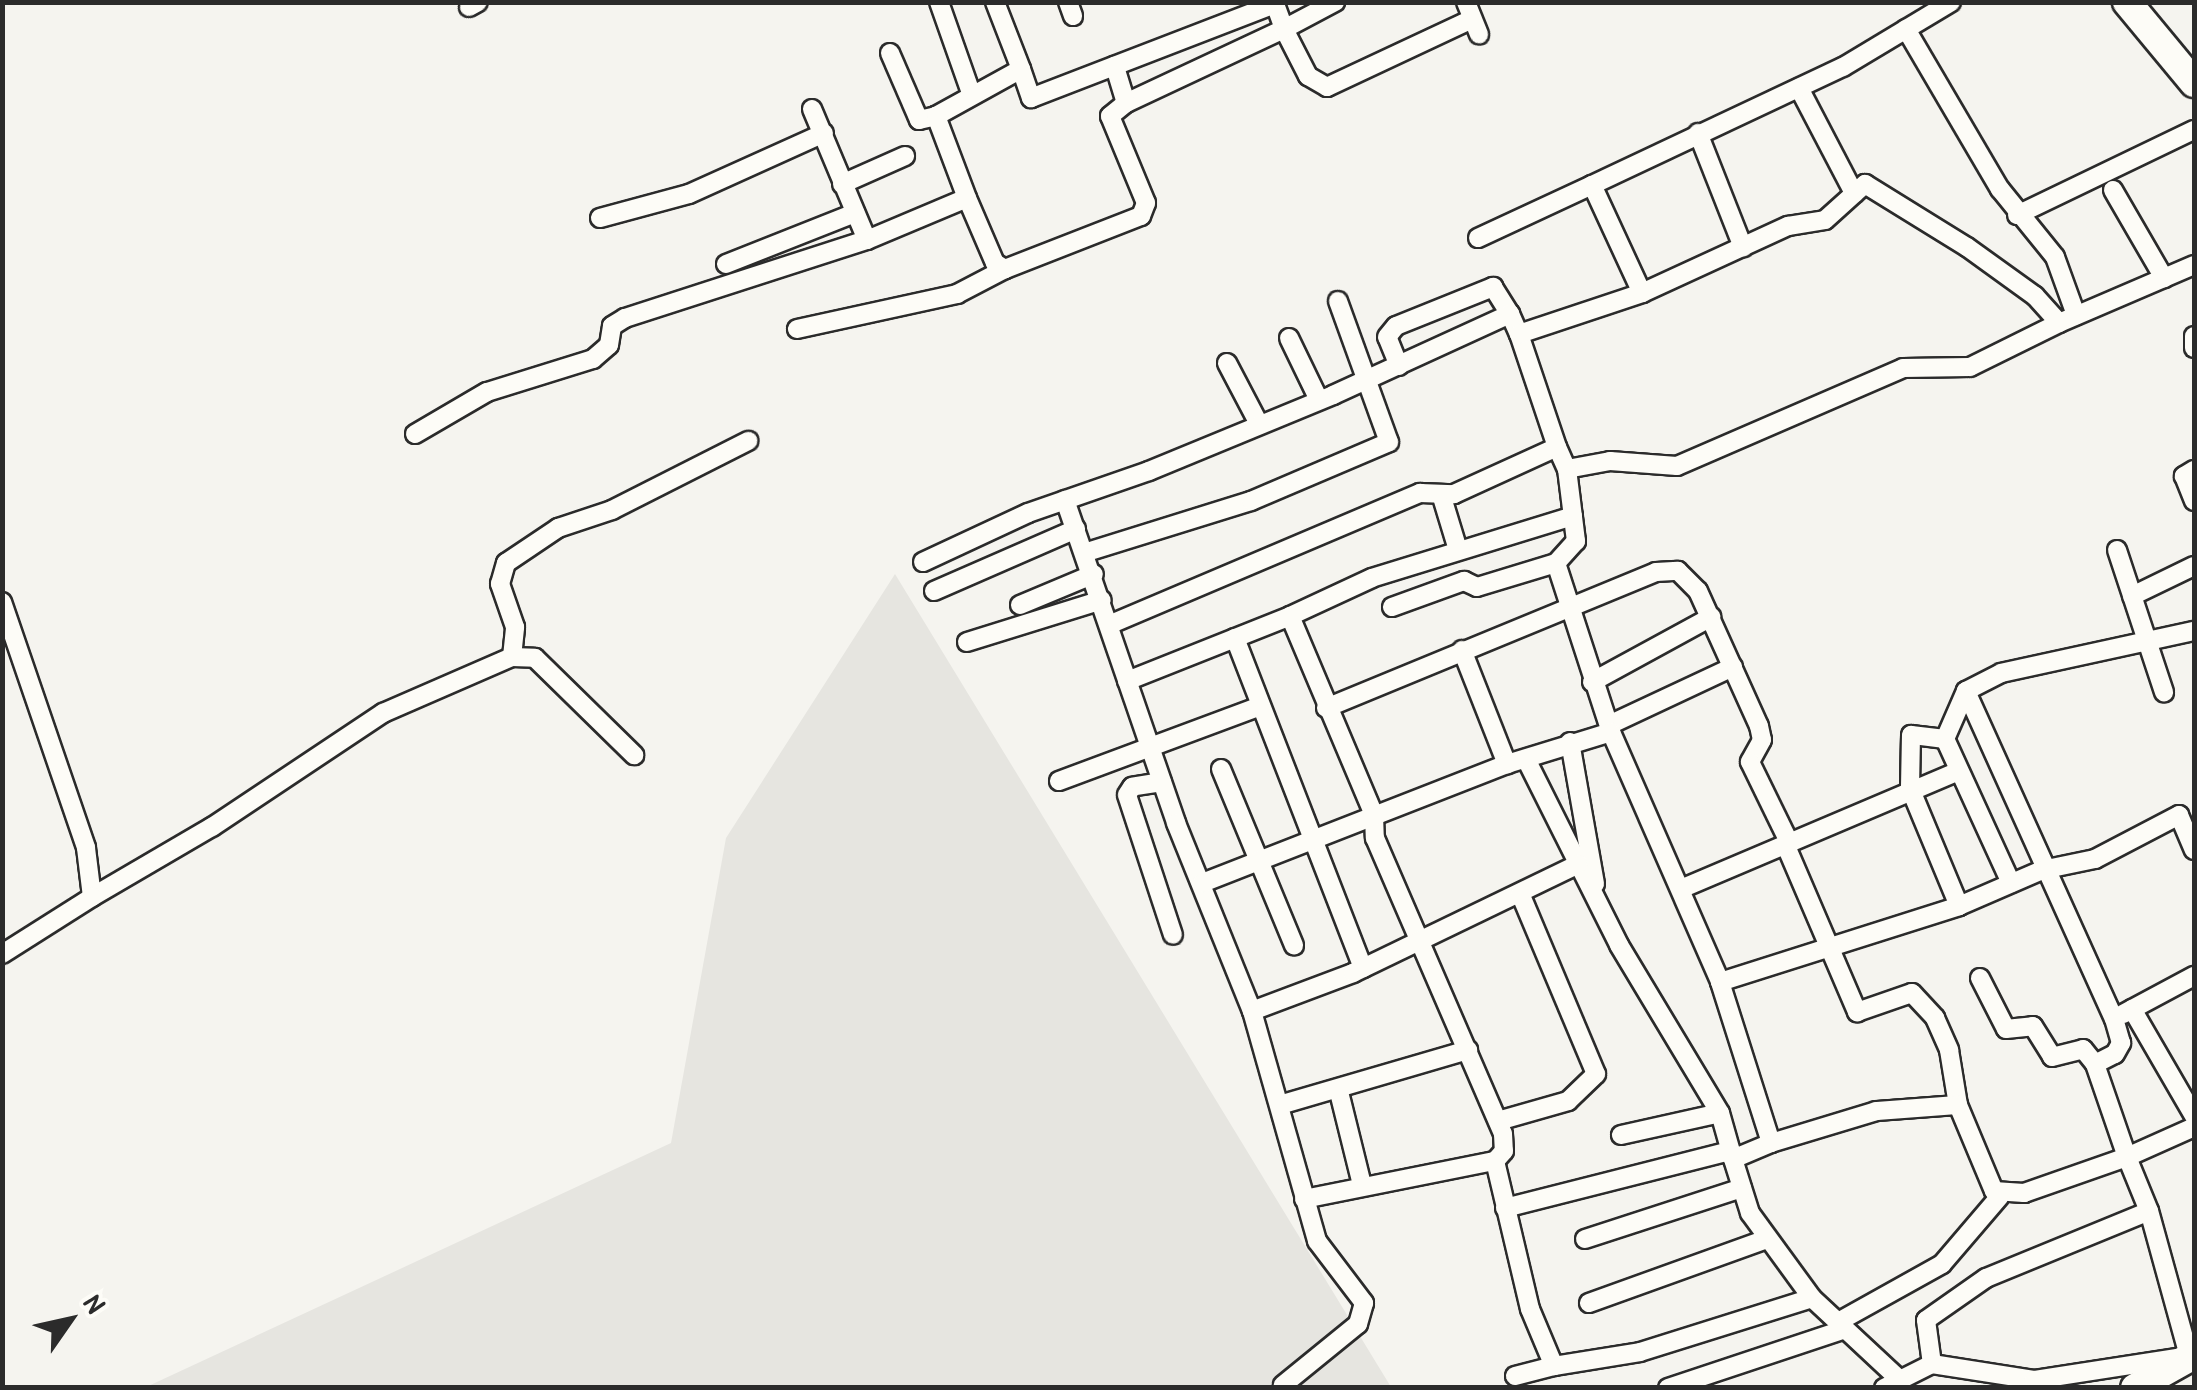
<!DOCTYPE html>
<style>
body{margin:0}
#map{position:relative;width:2197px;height:1390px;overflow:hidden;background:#f5f4ef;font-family:"Patrick Hand",sans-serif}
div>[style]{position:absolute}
.built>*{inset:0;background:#e6e5e0}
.roads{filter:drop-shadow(2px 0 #2b2b2b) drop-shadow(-2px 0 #2b2b2b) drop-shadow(0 2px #2b2b2b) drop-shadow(0 -2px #2b2b2b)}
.street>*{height:18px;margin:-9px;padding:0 9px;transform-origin:9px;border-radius:9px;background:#fdfcf7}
.secondary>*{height:28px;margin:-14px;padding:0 14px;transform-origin:14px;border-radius:14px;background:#fdfcf7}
span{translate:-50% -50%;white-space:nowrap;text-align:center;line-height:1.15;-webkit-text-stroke:8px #fdfcf7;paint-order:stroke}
.frame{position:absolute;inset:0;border:5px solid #2b2b2b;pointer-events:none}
.north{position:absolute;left:20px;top:1270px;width:100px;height:100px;-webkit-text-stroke:8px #fdfcf7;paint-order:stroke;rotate:56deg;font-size:28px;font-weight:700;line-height:40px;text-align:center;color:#2b2b2b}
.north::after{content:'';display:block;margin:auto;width:35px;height:45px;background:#2b2b2b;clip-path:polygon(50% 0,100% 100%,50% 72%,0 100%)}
</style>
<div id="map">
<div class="built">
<div style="clip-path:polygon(895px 574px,1391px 1387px,144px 1388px,671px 1143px,726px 838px)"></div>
</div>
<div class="roads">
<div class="street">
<div style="left:939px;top:2px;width:96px;rotate:70.6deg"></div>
<div style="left:995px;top:2px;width:72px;rotate:68.8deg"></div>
<div style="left:1068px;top:2px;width:15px;rotate:70deg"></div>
<div style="left:1466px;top:2px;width:35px;rotate:68deg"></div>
<div style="left:469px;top:7px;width:10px;rotate:-29deg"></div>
<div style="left:1906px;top:29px;width:186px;rotate:59.6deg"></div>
<div style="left:2000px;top:189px;width:87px;rotate:51deg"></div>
<div style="left:2055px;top:257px;width:62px;rotate:70.1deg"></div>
<div style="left:890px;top:53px;width:73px;rotate:66.6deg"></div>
<div style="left:919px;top:120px;width:17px;rotate:-13deg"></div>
<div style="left:1799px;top:88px;width:119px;rotate:62.4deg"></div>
<div style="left:1126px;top:103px;width:174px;rotate:-25.1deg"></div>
<div style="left:1284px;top:29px;width:53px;rotate:62.9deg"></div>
<div style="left:1308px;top:76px;width:22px;rotate:30deg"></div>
<div style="left:1327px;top:87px;width:160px;rotate:-25.1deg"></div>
<div style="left:812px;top:109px;width:142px;rotate:67.2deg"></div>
<div style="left:1698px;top:133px;width:123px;rotate:68.5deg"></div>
<div style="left:842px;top:184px;width:69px;rotate:-24deg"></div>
<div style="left:2113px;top:190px;width:102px;rotate:59.9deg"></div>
<div style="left:967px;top:198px;width:71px;rotate:66.7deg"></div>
<div style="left:995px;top:263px;width:12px;rotate:31deg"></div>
<div style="left:1005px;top:269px;width:146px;rotate:-21.3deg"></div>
<div style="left:1141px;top:216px;width:14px;rotate:-69deg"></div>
<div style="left:1146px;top:203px;width:94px;rotate:-112.5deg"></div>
<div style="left:1110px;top:116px;width:21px;rotate:-39deg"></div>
<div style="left:1126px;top:103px;width:39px;rotate:-107deg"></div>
<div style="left:2017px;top:215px;width:196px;rotate:-25.7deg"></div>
<div style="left:600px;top:218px;width:92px;rotate:-15.1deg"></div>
<div style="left:689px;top:194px;width:148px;rotate:-24.3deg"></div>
<div style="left:1478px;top:238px;width:126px;rotate:-24.9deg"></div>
<div style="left:726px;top:264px;width:139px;rotate:-21.6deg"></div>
<div style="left:1642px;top:293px;width:119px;rotate:-114.8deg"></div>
<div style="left:1592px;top:185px;width:277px;rotate:-25.2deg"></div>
<div style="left:1843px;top:67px;width:126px;rotate:-31deg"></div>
<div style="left:797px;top:329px;width:164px;rotate:-12.3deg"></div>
<div style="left:957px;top:294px;width:54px;rotate:-27.5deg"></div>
<div style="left:1519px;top:334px;width:119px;rotate:71.4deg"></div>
<div style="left:2194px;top:336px;width:12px;rotate:90deg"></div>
<div style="left:1289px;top:338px;width:69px;rotate:64.2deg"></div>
<div style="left:1227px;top:363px;width:69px;rotate:62.3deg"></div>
<div style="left:1399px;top:366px;width:31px;rotate:-112deg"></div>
<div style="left:1387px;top:337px;width:14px;rotate:-51deg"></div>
<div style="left:1396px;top:326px;width:105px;rotate:-21.9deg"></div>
<div style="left:1493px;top:287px;width:32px;rotate:58deg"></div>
<div style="left:415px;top:434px;width:83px;rotate:-30.3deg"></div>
<div style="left:487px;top:392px;width:111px;rotate:-17.3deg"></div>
<div style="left:593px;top:359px;width:21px;rotate:-41deg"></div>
<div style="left:609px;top:345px;width:19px;rotate:-81deg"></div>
<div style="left:612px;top:326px;width:15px;rotate:-32deg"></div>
<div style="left:625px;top:318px;width:254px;rotate:-17.9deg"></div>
<div style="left:867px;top:240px;width:108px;rotate:-22.8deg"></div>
<div style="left:967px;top:198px;width:88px;rotate:-110.7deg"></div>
<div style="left:936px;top:116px;width:97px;rotate:-28.9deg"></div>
<div style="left:1021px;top:69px;width:31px;rotate:71deg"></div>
<div style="left:1031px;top:98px;width:261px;rotate:-21.1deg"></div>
<div style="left:1275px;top:4px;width:27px;rotate:70deg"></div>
<div style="left:1284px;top:29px;width:58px;rotate:-27.9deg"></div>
<div style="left:1567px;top:469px;width:44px;rotate:-10.5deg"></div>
<div style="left:1610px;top:461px;width:67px;rotate:4.3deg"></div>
<div style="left:1677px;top:466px;width:246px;rotate:-23.4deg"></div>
<div style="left:1903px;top:368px;width:67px;rotate:-0.9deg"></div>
<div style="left:1970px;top:367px;width:99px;rotate:-26.3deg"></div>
<div style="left:2194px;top:470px;width:12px;rotate:149deg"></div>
<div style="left:2184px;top:476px;width:27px;rotate:68deg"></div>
<div style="left:1441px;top:494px;width:59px;rotate:73.1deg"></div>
<div style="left:1065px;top:500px;width:342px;rotate:71deg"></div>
<div style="left:1176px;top:823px;width:203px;rotate:68deg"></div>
<div style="left:1252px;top:1011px;width:239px;rotate:74.2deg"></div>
<div style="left:1317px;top:1241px;width:78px;rotate:52.8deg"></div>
<div style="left:1364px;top:1303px;width:22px;rotate:106deg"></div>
<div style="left:1358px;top:1324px;width:97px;rotate:140.9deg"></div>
<div style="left:1573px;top:516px;width:210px;rotate:162.9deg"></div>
<div style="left:1372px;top:578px;width:90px;rotate:155.1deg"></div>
<div style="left:1290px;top:616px;width:216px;rotate:67.1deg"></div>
<div style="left:1374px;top:815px;width:23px;rotate:88deg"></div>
<div style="left:1375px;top:838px;width:322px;rotate:66.6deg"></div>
<div style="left:1503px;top:1134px;width:17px;rotate:87deg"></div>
<div style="left:1504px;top:1151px;width:13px;rotate:132deg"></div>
<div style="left:1495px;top:1161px;width:152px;rotate:76.7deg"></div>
<div style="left:1530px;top:1309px;width:62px;rotate:67.2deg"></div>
<div style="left:1554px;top:1366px;width:87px;rotate:-9.2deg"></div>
<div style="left:1640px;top:1352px;width:180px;rotate:-17.4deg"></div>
<div style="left:2117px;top:550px;width:150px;rotate:71.7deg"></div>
<div style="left:1087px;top:552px;width:172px;rotate:-17.3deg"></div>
<div style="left:1251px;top:501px;width:150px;rotate:-23.1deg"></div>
<div style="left:1389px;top:442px;width:150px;rotate:-109.9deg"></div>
<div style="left:923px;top:562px;width:116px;rotate:-25deg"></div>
<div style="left:1028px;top:513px;width:128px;rotate:-19.1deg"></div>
<div style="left:1149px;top:471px;width:199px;rotate:-22.4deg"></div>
<div style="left:1333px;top:395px;width:195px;rotate:-24.6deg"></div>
<div style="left:1510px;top:314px;width:22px;rotate:66deg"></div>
<div style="left:1519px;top:334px;width:130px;rotate:-18.4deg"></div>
<div style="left:1642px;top:293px;width:161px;rotate:-24.7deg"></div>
<div style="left:1788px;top:226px;width:37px;rotate:-9deg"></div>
<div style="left:1825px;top:220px;width:54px;rotate:-42deg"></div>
<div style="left:1865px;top:184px;width:120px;rotate:31.7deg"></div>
<div style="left:1967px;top:247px;width:84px;rotate:35.8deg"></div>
<div style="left:2035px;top:296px;width:36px;rotate:48deg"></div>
<div style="left:2059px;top:323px;width:147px;rotate:-23.2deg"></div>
<div style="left:934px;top:591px;width:155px;rotate:-23.6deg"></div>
<div style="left:2132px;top:596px;width:69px;rotate:-25.8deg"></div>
<div style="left:2px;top:602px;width:260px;rotate:71.1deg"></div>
<div style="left:86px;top:848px;width:49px;rotate:83deg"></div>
<div style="left:92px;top:897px;width:139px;rotate:-30.3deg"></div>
<div style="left:212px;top:827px;width:206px;rotate:-33.7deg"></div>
<div style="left:383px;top:713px;width:141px;rotate:-23.5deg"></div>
<div style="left:512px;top:657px;width:23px;rotate:2deg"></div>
<div style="left:535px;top:658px;width:139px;rotate:44.4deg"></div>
<div style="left:1020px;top:605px;width:80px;rotate:-22.7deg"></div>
<div style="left:1392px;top:607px;width:77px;rotate:-19.9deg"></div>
<div style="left:1464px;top:581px;width:14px;rotate:25deg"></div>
<div style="left:1477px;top:587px;width:83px;rotate:-16.9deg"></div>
<div style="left:1111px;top:624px;width:336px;rotate:-23deg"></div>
<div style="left:1420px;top:493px;width:34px;rotate:2deg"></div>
<div style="left:1454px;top:494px;width:113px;rotate:-24.5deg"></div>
<div style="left:1557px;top:447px;width:24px;rotate:66deg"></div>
<div style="left:1567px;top:469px;width:73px;rotate:82.9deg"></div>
<div style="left:1576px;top:541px;width:30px;rotate:132deg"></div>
<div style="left:1556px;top:563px;width:178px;rotate:72deg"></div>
<div style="left:1611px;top:732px;width:273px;rotate:66.4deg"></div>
<div style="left:1720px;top:982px;width:169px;rotate:72.4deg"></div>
<div style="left:1771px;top:1143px;width:41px;rotate:157.2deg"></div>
<div style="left:1733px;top:1159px;width:57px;rotate:72.5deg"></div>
<div style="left:1750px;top:1213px;width:105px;rotate:53.9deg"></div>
<div style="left:1812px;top:1298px;width:119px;rotate:43deg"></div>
<div style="left:1235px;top:638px;width:354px;rotate:68.8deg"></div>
<div style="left:967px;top:642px;width:141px;rotate:-17.3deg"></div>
<div style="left:1462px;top:650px;width:123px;rotate:68.5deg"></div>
<div style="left:512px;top:657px;width:30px;rotate:-84deg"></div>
<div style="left:515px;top:627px;width:46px;rotate:-109.2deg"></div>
<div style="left:500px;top:584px;width:22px;rotate:-74deg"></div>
<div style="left:506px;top:563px;width:63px;rotate:-33.9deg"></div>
<div style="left:558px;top:528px;width:57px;rotate:-18.4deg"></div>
<div style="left:612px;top:510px;width:153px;rotate:-26.9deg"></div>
<div style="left:1127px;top:681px;width:175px;rotate:-21.7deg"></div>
<div style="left:1592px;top:682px;width:136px;rotate:-28.6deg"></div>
<div style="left:1326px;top:708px;width:357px;rotate:-22.4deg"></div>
<div style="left:1656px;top:572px;width:22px;rotate:-3deg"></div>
<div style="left:1678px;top:571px;width:28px;rotate:45deg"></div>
<div style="left:1698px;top:591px;width:148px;rotate:65.7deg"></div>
<div style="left:1759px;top:726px;width:14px;rotate:78deg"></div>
<div style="left:1762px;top:740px;width:25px;rotate:119deg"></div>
<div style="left:1750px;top:762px;width:91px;rotate:64deg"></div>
<div style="left:1609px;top:725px;width:137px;rotate:-25.1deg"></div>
<div style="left:1945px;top:739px;width:34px;rotate:-173deg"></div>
<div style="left:1911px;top:735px;width:53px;rotate:91.1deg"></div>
<div style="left:1910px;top:788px;width:128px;rotate:67.4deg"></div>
<div style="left:1570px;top:742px;width:144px;rotate:80deg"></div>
<div style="left:1526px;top:759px;width:208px;rotate:63.4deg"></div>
<div style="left:1619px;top:945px;width:196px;rotate:59deg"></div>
<div style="left:1720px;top:1113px;width:48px;rotate:74.2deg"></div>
<div style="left:1221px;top:769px;width:191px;rotate:67.5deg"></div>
<div style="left:1059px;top:781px;width:215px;rotate:-20.4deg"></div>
<div style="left:1162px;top:782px;width:30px;rotate:171deg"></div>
<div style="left:1132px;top:787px;width:9px;rotate:122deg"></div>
<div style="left:1127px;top:795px;width:147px;rotate:71.8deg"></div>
<div style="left:1786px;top:846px;width:181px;rotate:66.8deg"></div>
<div style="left:1857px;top:1012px;width:58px;rotate:-19.1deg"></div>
<div style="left:1912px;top:993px;width:34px;rotate:47deg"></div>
<div style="left:1935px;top:1018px;width:35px;rotate:66deg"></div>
<div style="left:1949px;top:1050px;width:56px;rotate:80.7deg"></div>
<div style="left:1958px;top:1105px;width:93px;rotate:67.3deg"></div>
<div style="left:1994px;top:1191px;width:30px;rotate:4deg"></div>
<div style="left:2024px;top:1193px;width:109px;rotate:-19.3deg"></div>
<div style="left:2127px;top:1157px;width:98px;rotate:-109deg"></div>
<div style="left:2095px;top:1064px;width:22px;rotate:-27deg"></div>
<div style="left:2115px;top:1054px;width:13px;rotate:-61deg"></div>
<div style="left:2121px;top:1043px;width:25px;rotate:-106deg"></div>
<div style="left:2114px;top:1019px;width:360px;rotate:-114.3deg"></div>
<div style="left:1202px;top:883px;width:327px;rotate:-21.3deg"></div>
<div style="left:1507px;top:764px;width:109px;rotate:-17.1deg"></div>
<div style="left:2011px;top:883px;width:158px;rotate:-114.6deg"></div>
<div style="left:1945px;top:739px;width:52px;rotate:-66.4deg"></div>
<div style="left:1966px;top:691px;width:39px;rotate:-27deg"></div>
<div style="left:2001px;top:673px;width:198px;rotate:-12.3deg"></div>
<div style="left:1683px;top:888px;width:299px;rotate:-23deg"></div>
<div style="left:2px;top:954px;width:107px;rotate:-32.3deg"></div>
<div style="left:1980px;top:978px;width:57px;rotate:63deg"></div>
<div style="left:2006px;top:1029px;width:27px;rotate:-6deg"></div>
<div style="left:2033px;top:1026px;width:36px;rotate:58deg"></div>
<div style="left:2052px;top:1057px;width:32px;rotate:-14deg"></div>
<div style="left:2083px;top:1049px;width:19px;rotate:51deg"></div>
<div style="left:1720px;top:982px;width:251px;rotate:-17.6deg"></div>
<div style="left:1959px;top:906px;width:90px;rotate:-23.4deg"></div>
<div style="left:2042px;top:870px;width:54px;rotate:-11.7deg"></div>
<div style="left:2095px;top:859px;width:95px;rotate:-27.6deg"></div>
<div style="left:2179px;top:815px;width:38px;rotate:67deg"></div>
<div style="left:2132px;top:1009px;width:124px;rotate:59.9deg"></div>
<div style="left:1252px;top:1011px;width:108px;rotate:-20.6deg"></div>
<div style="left:1353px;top:973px;width:250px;rotate:-25.8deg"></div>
<div style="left:2123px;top:1014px;width:81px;rotate:-28.2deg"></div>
<div style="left:1339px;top:1092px;width:96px;rotate:76.1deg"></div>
<div style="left:1283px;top:1104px;width:193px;rotate:-16.3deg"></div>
<div style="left:1498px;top:1121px;width:73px;rotate:-15.9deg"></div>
<div style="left:1568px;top:1101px;width:39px;rotate:-44deg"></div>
<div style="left:1596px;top:1074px;width:196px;rotate:-112.8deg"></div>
<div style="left:1621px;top:1135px;width:101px;rotate:-12.5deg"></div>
<div style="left:1771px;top:1143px;width:110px;rotate:-16.9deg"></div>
<div style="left:1876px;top:1111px;width:82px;rotate:-4.2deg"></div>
<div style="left:1304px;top:1199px;width:195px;rotate:-11.3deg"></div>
<div style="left:1505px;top:1208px;width:233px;rotate:-14.2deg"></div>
<div style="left:1585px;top:1239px;width:165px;rotate:-18deg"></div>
<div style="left:1589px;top:1303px;width:189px;rotate:-19.8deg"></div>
<div style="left:1838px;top:1322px;width:119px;rotate:-29.1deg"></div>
<div style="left:1942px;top:1264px;width:89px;rotate:-49.5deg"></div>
<div style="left:1932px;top:1364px;width:44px;rotate:-97.8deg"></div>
<div style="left:1926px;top:1320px;width:73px;rotate:-35deg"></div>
<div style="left:1986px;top:1278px;width:176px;rotate:-22.3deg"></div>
<div style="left:2149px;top:1211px;width:58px;rotate:-112.2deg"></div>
<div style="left:2127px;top:1157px;width:73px;rotate:-24.1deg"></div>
<div style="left:1515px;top:1376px;width:40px;rotate:-14.4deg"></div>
<div style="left:1668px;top:1388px;width:187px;rotate:-18.4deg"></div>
<div style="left:1884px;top:1388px;width:54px;rotate:-26.6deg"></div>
<div style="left:1932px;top:1364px;width:103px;rotate:8.9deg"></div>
<div style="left:2034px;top:1380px;width:157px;rotate:-8.8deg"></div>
<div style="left:2189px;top:1356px;width:150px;rotate:-105.4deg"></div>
</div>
<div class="secondary">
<div style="left:2127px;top:2px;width:105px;rotate:50.4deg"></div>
<div style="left:2135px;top:1388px;width:68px;rotate:-29.2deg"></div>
</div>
</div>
<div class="frame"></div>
<div class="north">N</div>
</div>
